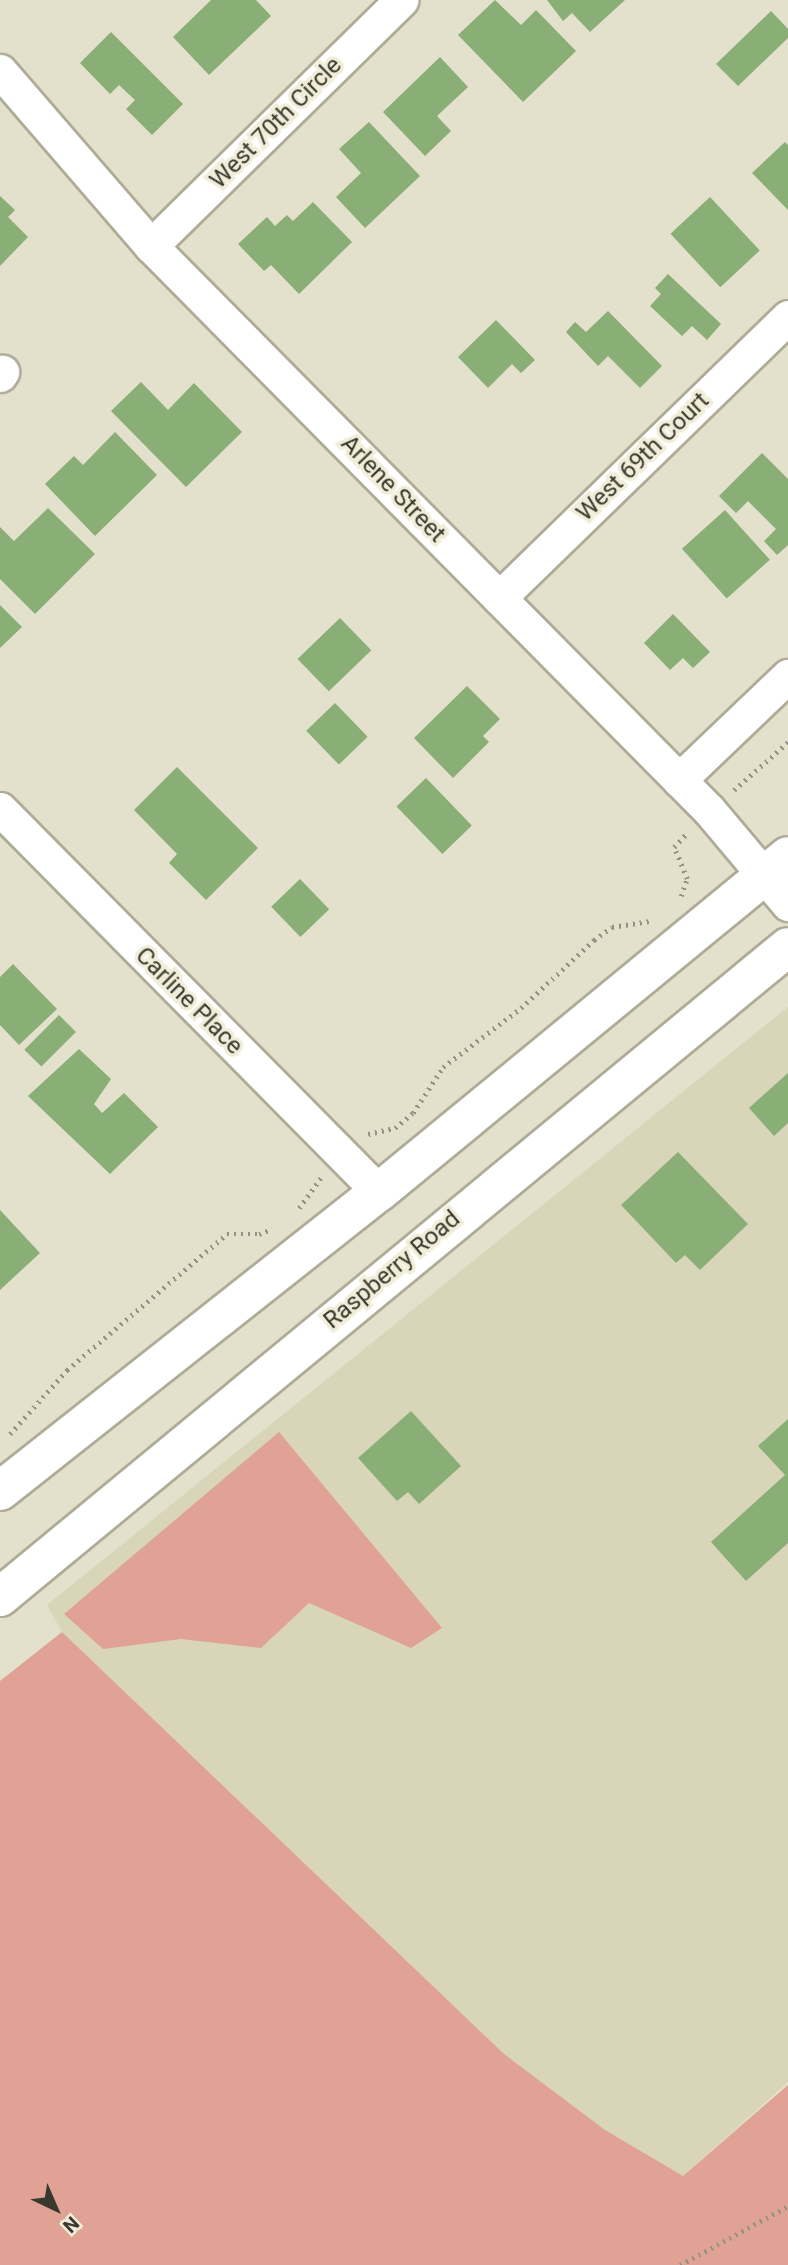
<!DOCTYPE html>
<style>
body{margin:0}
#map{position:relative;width:788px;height:2265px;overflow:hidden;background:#e3e0cb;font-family:Roboto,sans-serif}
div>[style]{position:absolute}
.built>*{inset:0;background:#d9d5b9}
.green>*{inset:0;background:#dfa294}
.building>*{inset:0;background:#89ae76;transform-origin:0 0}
.path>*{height:4.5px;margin-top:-2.25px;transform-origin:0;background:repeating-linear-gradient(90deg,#949283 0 2px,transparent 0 7px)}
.roads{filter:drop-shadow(2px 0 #aeab97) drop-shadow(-2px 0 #aeab97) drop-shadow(0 2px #aeab97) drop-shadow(0 -2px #aeab97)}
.street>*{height:33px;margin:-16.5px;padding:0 16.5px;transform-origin:16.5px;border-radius:16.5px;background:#fff}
.secondary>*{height:38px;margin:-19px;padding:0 19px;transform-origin:19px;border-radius:19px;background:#fff}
span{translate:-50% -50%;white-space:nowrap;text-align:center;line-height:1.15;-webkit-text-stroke:7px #f0eed8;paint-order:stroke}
.street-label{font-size:24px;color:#3a3930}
.north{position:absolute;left:21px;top:2174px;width:70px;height:70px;-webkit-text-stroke:5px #f0eed8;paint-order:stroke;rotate:136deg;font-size:19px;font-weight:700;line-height:28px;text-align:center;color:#3a3930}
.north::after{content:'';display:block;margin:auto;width:24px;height:32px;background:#3a3930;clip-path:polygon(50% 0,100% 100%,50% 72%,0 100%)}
</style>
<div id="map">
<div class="built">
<div style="clip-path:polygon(788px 1007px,788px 2082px,656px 2200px,62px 1632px,47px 1605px)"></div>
</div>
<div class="green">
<div style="clip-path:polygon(279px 1432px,442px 1628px,411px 1648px,309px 1603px,261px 1648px,181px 1639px,103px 1649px,64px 1614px)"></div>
<div style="clip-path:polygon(62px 1632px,504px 2054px,605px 2130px,683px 2176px,788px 2085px,788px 2265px,0 2265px,0 1681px)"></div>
</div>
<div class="building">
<div style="clip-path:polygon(211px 0,256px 0,271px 16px,209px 75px,173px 37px)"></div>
<div style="clip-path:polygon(495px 0,521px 25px,536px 10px,576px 51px,523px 102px,458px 35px)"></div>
<div style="clip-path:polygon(547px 0,625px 0,590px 32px,572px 13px,563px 21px)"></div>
<div style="clip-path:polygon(771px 11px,788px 29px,788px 38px,738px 86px,716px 64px)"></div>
<div style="clip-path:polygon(111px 32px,183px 104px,152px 135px,126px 109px,135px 100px,119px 85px,110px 94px,80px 63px)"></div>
<div style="clip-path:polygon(440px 57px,468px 87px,437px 116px,451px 131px,425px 156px,383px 112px)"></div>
<div style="clip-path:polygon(369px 122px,420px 176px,365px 228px,336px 197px,361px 173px,339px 149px)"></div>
<div style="clip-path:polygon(785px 142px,788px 145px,788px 210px,752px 173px)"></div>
<div style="clip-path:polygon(0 196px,15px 210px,8px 217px,28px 237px,0 266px)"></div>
<div style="left:710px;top:197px;width:73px;height:54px;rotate:47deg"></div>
<div style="clip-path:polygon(313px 202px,352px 242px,299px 294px,271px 265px,264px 271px,238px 244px,267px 217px,275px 226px,287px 215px,293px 221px)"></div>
<div style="clip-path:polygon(668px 274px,721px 324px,707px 340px,692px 326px,682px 336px,650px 306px,661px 294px,655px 288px)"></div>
<div style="clip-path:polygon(608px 311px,662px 366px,640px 388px,608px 356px,598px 366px,566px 332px,575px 322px,586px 332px)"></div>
<div style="clip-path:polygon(496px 320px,535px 360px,521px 373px,512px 364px,488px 388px,458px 357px)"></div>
<div style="clip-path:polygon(141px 382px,168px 410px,194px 383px,242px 432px,186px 487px,111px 411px)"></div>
<div style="clip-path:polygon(115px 432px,157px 475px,95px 536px,45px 484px,74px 456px,83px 465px)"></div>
<div style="clip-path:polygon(762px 453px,788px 479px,788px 545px,777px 555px,764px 541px,776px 529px,748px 501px,736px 513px,719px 496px)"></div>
<div style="clip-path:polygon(48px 508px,95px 554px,35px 614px,0 579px,0 527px,14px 541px)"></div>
<div style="left:725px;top:510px;width:67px;height:58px;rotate:48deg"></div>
<div style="clip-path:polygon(0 605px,22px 627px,0 648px)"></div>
<div style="clip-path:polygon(673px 614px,710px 652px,693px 668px,683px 658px,670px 670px,644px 643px)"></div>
<div style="left:340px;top:618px;width:45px;height:59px;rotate:46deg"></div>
<div style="clip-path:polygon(467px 686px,500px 719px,483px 736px,489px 742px,453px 778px,414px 738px)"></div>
<div style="left:335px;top:703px;width:47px;height:40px;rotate:46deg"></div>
<div style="clip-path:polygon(177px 767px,258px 848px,206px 900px,169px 863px,177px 854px,134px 810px)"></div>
<div style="left:426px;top:778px;width:66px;height:41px;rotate:46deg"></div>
<div style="left:300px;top:879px;width:42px;height:40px;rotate:46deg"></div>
<div style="clip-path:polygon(13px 964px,57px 1009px,19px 1045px,0 1025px,0 977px)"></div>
<div style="left:59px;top:1015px;width:24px;height:49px;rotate:45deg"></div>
<div style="clip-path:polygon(79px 1049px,111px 1079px,94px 1104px,102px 1113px,124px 1093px,158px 1127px,110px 1174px,28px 1096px)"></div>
<div style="clip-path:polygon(788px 1073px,788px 1123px,774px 1136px,749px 1108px)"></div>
<div style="clip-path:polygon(678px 1152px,748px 1224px,700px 1270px,685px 1255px,676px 1263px,621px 1205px)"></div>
<div style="clip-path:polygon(0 1210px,40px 1253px,0 1290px)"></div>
<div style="clip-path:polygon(411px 1411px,461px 1466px,419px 1504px,408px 1492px,397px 1501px,358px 1458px)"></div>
<div style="clip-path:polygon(788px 1419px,788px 1543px,746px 1581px,711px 1542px,785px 1475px,758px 1446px)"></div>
</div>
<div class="path">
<div style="left:734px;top:790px;width:72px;rotate:-41.6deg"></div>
<div style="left:681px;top:896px;width:18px;rotate:-71deg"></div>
<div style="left:687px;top:879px;width:35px;rotate:-112deg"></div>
<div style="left:674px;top:847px;width:18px;rotate:-47deg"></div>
<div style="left:368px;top:1134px;width:28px;rotate:-13deg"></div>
<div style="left:395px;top:1128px;width:23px;rotate:-40deg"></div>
<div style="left:413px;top:1113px;width:55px;rotate:-56.9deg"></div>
<div style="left:443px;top:1067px;width:98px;rotate:-37.1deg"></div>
<div style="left:521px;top:1008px;width:100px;rotate:-43deg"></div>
<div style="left:594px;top:940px;width:22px;rotate:-36deg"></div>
<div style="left:612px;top:927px;width:39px;rotate:-9deg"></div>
<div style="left:299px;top:1208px;width:37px;rotate:-54deg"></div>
<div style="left:10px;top:1434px;width:86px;rotate:-48.3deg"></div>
<div style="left:67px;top:1370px;width:210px;rotate:-40.4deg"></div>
<div style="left:227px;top:1234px;width:32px"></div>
<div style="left:259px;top:1234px;width:14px;rotate:-21deg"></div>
<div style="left:680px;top:2265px;width:123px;rotate:-28.6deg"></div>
</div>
<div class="roads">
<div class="street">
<div style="left:0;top:71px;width:231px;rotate:49.2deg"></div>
<div style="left:151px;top:246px;width:793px;rotate:45.31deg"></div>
<div style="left:709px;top:810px;width:123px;rotate:50deg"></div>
<div style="left:151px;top:246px;width:351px;rotate:-44.5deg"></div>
<div style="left:0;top:375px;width:4px;rotate:-56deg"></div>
<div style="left:499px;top:598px;width:403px;rotate:-44.2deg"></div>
<div style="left:679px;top:780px;width:151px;rotate:-43.7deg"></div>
<div style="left:0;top:809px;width:539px;rotate:45.3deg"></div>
</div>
<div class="secondary">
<div style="left:0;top:1491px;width:483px;rotate:-38.3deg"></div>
<div style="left:379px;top:1192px;width:529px;rotate:-39.4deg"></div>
<div style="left:0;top:1597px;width:1021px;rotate:-39.52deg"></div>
</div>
</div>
<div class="street-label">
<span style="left:276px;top:123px;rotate:-45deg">West 70th Circle</span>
<span style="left:643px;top:457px;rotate:-44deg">West 69th Court</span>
<span style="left:393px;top:489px;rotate:46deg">Arlene Street</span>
<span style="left:189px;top:1001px;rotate:45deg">Carline Place</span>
<span style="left:392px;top:1270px;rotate:-40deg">Raspberry Road</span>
</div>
<div class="north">N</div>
</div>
